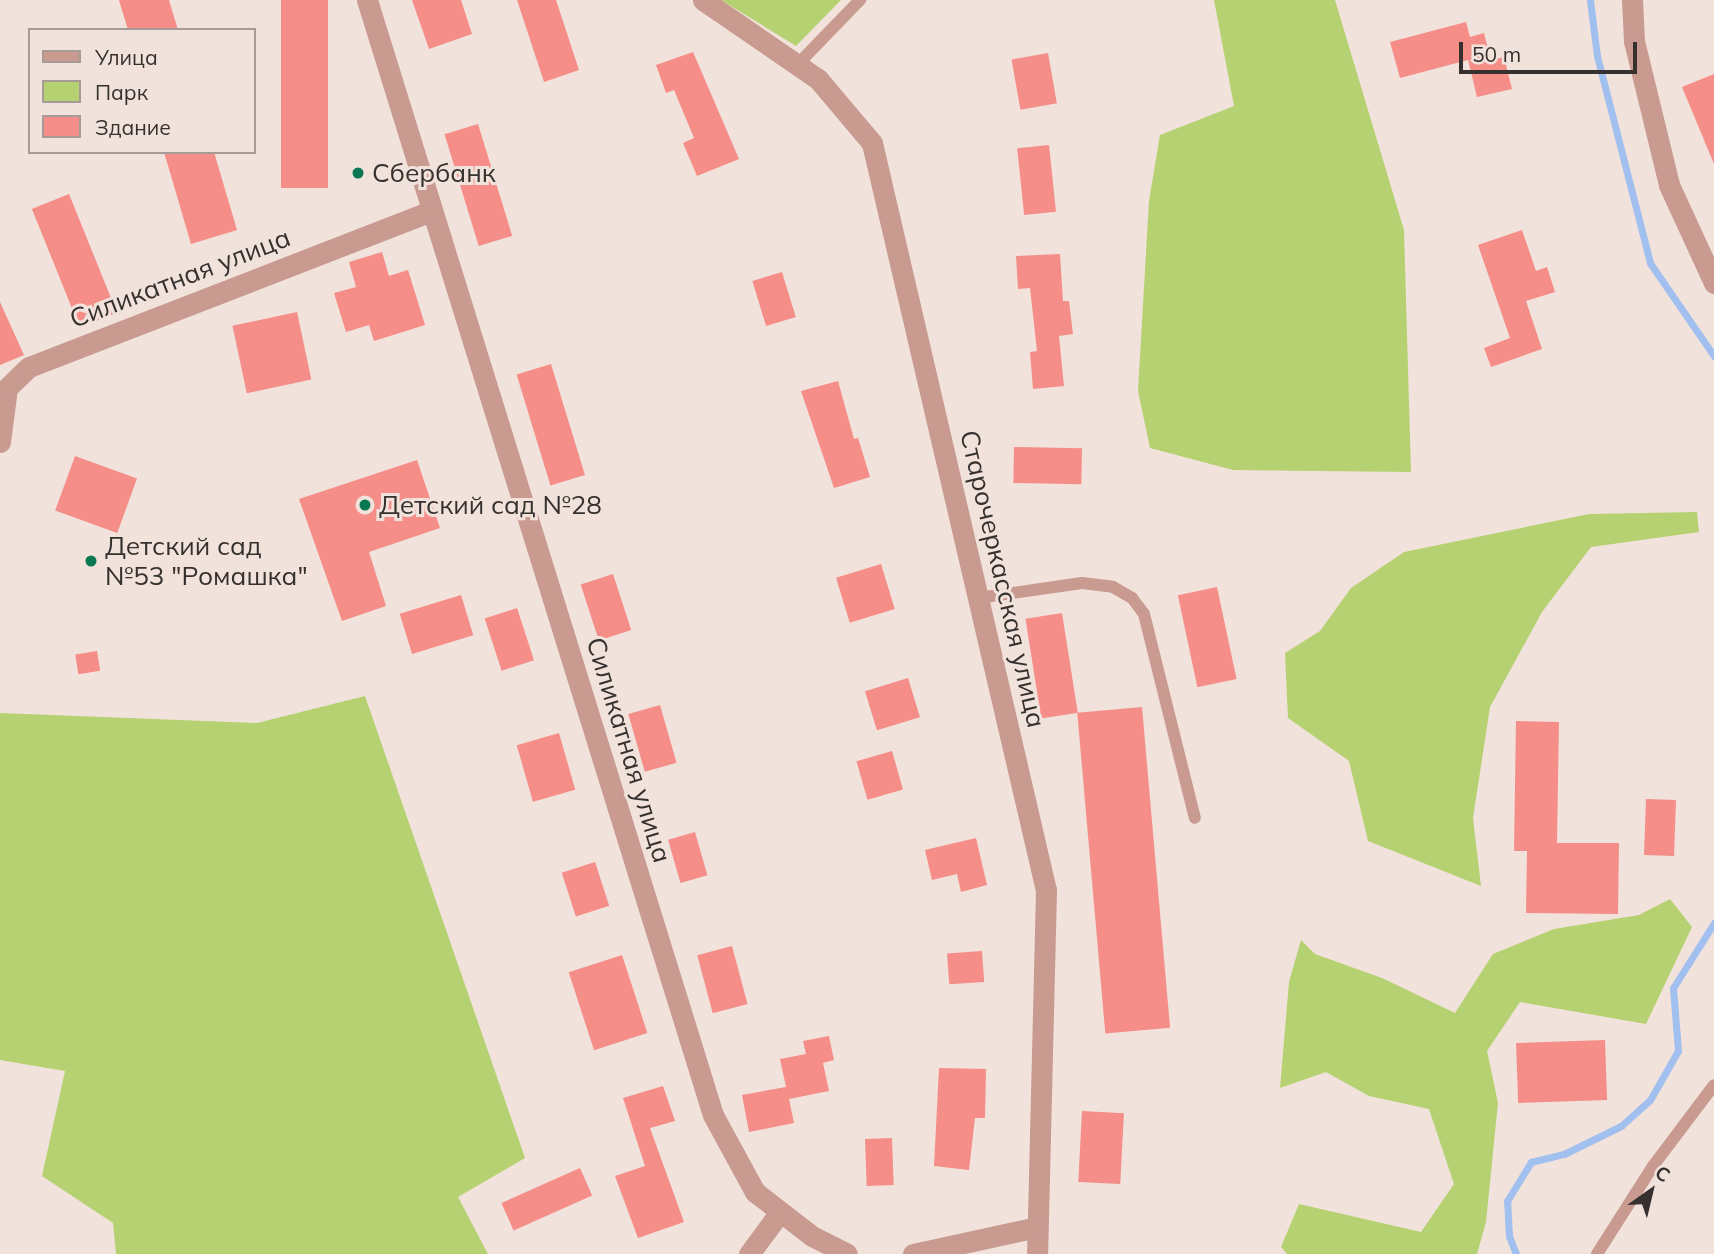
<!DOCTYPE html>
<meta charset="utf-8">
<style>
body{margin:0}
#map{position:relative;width:1714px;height:1254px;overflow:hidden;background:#f1e2db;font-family:Mulish,sans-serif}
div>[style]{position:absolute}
.green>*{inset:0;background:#b6d171}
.stream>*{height:7px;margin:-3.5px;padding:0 3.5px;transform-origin:3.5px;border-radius:3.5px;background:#a1bfef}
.building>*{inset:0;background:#f58d88;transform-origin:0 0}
.lane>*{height:12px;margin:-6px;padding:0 6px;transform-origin:6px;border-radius:6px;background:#c89a90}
.street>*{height:21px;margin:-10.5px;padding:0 10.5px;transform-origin:10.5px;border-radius:10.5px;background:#c89a90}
.dots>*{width:19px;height:19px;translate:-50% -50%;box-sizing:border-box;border:4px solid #f1e2db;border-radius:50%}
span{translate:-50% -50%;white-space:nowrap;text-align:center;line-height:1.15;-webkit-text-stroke:6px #f1e2db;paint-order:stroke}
.poi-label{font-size:26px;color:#36302e}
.left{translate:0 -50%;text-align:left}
.street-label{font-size:26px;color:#36302e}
.legend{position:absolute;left:28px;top:28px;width:228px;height:126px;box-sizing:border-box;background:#f1e2db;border:2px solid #a69b96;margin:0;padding:9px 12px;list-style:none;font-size:21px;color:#36302e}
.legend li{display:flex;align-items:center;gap:14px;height:35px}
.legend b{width:35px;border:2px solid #a69b96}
.north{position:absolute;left:1616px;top:1156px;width:70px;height:70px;-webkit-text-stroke:5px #f1e2db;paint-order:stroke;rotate:34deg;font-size:19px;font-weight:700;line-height:28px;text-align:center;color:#36302e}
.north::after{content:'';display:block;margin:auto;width:24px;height:32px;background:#36302e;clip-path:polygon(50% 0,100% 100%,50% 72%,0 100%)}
.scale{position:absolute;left:1459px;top:42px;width:178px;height:32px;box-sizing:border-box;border:4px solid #36302e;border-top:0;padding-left:9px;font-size:21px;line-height:24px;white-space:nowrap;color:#36302e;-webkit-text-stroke:5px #f1e2db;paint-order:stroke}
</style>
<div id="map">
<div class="green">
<div style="clip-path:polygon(721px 0,841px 0,796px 46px)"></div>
<div style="clip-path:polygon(1214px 0,1335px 0,1404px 230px,1411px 472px,1233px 470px,1150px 448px,1138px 391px,1149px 201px,1160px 135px,1234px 106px)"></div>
<div style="clip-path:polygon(1697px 512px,1699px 532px,1591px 547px,1542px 612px,1490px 707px,1473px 818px,1481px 886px,1368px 841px,1349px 761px,1288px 718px,1285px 653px,1320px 631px,1351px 588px,1404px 552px,1589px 514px)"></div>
<div style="clip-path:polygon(365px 696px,525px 1158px,458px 1197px,488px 1254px,116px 1254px,113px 1223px,42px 1176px,65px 1071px,0 1060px,0 713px,257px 723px)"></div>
<div style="clip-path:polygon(1670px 899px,1692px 927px,1646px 1024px,1520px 1002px,1487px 1051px,1498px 1103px,1486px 1222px,1477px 1254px,1287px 1254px,1281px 1247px,1299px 1204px,1421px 1232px,1454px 1184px,1429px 1109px,1369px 1096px,1326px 1072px,1280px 1088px,1289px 982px,1301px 940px,1315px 954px,1382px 978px,1455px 1013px,1493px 954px,1554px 929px,1639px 915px)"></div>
</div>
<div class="stream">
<div style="left:1590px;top:0;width:56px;rotate:82.9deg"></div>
<div style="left:1597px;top:56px;width:214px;rotate:75.6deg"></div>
<div style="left:1650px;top:263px;width:113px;rotate:55.5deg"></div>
<div style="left:1516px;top:1254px;width:19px;rotate:-111deg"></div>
<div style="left:1509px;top:1236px;width:35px;rotate:-93deg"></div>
<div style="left:1507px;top:1201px;width:46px;rotate:-58.4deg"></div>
<div style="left:1531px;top:1162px;width:34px;rotate:-14deg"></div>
<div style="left:1564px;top:1154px;width:64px;rotate:-26.2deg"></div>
<div style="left:1621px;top:1126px;width:39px;rotate:-42deg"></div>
<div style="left:1650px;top:1100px;width:56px;rotate:-60.3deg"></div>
<div style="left:1678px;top:1051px;width:63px;rotate:-94.5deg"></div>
<div style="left:1673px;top:988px;width:77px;rotate:-57.8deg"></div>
</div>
<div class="building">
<div style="clip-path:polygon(119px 0,169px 0,178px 30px,128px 30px)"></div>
<div style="left:281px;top:0;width:47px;height:188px"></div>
<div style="clip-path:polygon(412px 0,461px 0,472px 34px,429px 49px)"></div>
<div style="clip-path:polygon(517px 0,556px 0,579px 70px,544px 82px)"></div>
<div style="clip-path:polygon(1466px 22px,1470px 37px,1484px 33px,1491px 60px,1504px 57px,1512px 89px,1477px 97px,1468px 60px,1400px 78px,1390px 42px)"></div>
<div style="clip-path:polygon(693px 52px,739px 159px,697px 176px,683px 143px,694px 138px,674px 90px,666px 93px,656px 65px)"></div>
<div style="left:1048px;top:53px;width:51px;height:37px;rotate:80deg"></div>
<div style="clip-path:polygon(1714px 74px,1714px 164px,1682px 87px)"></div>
<div style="left:478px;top:124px;width:117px;height:35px;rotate:73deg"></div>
<div style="left:1049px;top:145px;width:67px;height:32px;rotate:84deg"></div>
<div style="clip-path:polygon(164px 152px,214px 152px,237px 230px,191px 244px)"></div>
<div style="left:69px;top:194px;width:128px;height:40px;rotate:68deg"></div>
<div style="clip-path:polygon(1522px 230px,1536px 271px,1547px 267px,1555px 292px,1526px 301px,1542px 349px,1491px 367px,1484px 348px,1510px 338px,1478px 245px)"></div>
<div style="clip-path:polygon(382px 252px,389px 276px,408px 270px,425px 325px,374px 341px,369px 325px,346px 332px,334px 293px,356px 287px,349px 262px)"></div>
<div style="clip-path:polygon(1060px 254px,1063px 301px,1069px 301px,1073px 334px,1059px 336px,1064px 386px,1033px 389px,1030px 352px,1037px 351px,1030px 288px,1018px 289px,1016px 256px)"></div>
<div style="left:782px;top:272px;width:47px;height:31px;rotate:73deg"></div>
<div style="clip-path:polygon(0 302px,24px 355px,0 365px)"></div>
<div style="left:297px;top:312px;width:69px;height:66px;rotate:78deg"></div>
<div style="left:551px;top:364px;width:116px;height:36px;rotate:73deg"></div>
<div style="clip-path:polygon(838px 381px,854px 439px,858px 438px,870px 477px,834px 488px,801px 391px)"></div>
<div style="left:1014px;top:447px;width:68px;height:36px;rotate:1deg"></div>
<div style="left:75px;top:456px;width:66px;height:58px;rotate:20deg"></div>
<div style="clip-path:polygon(417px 460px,440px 528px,369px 552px,386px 606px,342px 621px,299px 499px)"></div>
<div style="left:881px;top:564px;width:47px;height:47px;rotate:73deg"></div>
<div style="left:613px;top:574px;width:59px;height:34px;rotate:72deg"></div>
<div style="left:1217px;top:587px;width:94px;height:40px;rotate:78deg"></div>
<div style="left:461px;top:595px;width:42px;height:64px;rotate:73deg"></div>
<div style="left:517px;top:608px;width:55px;height:34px;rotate:72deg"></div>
<div style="left:1062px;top:613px;width:101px;height:37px;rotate:81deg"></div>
<div style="left:97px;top:651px;width:20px;height:22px;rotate:81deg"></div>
<div style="left:908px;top:678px;width:41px;height:45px;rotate:73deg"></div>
<div style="left:660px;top:705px;width:60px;height:33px;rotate:74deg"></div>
<div style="left:1142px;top:707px;width:322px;height:65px;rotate:85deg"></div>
<div style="clip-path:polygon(1516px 721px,1559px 722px,1557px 843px,1619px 843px,1618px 914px,1526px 913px,1527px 851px,1514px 851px)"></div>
<div style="left:559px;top:733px;width:59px;height:44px;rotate:74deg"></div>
<div style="left:892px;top:751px;width:40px;height:37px;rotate:74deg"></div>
<div style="left:1646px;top:799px;width:30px;height:56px;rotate:2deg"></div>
<div style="left:695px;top:832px;width:45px;height:28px;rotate:74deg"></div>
<div style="clip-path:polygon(976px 838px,987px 885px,961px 892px,957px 874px,932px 880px,925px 850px)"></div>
<div style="left:595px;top:862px;width:46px;height:35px;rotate:72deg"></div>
<div style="left:732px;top:946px;width:60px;height:36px;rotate:75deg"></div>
<div style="left:982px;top:951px;width:31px;height:35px;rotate:86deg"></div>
<div style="left:622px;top:955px;width:82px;height:56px;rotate:72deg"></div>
<div style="clip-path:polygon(829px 1036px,834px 1060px,823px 1063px,829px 1091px,789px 1099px,794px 1123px,749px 1132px,742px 1095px,786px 1087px,780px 1059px,806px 1054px,803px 1041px)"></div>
<div style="left:1605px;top:1040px;width:60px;height:89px;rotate:88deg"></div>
<div style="clip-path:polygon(939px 1068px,986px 1069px,985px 1118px,975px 1118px,969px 1170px,934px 1166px)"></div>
<div style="clip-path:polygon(663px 1086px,675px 1121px,650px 1128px,684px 1222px,638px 1238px,615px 1176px,645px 1166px,623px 1098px)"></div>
<div style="left:1082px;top:1111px;width:42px;height:71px;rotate:3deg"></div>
<div style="left:892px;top:1138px;width:47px;height:27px;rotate:88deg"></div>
<div style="left:580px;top:1168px;width:30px;height:86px;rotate:66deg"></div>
</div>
<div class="lane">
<div style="left:797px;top:65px;width:91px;rotate:-45.9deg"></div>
<div style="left:978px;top:598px;width:105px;rotate:-8.2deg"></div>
<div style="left:1082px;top:583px;width:31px;rotate:7deg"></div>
<div style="left:1113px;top:587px;width:22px;rotate:30deg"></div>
<div style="left:1132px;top:598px;width:20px;rotate:53deg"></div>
<div style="left:1144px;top:614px;width:210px;rotate:76deg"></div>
<div style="left:1597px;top:1254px;width:104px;rotate:-57.5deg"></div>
<div style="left:1653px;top:1166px;width:101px;rotate:-53deg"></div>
</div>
<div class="street">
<div style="left:367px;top:0;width:1167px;rotate:72.76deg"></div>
<div style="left:713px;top:1115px;width:88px;rotate:61.4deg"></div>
<div style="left:755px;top:1192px;width:72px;rotate:37.7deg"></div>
<div style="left:812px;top:1236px;width:39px;rotate:27deg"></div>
<div style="left:703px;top:0;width:140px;rotate:34.5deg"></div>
<div style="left:818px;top:79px;width:84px;rotate:49.8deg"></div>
<div style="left:872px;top:143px;width:767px;rotate:76.89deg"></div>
<div style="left:1046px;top:890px;width:364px;rotate:91.4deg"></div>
<div style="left:1632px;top:0;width:41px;rotate:87.2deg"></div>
<div style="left:1634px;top:41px;width:148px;rotate:76.3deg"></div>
<div style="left:1669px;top:185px;width:108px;rotate:65.3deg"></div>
<div style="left:0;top:442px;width:54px;rotate:-82.6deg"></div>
<div style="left:7px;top:388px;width:30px;rotate:-44deg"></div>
<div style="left:29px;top:367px;width:431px;rotate:-21.2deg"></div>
<div style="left:749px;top:1254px;width:52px;rotate:-53.6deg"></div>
<div style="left:913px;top:1254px;width:127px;rotate:-12.3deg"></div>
</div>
<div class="dots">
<div style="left:358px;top:173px;background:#0a7852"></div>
<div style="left:365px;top:505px;background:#0a7852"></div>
<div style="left:91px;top:561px;background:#0a7852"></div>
</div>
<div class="poi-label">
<span class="left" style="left:372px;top:173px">Сбербанк</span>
<span class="left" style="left:379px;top:505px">Детский сад №28</span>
<span class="left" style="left:105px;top:561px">Детский сад<br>№53 "Ромашка"</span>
</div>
<div class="street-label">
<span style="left:180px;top:278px;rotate:-21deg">Силикатная улица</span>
<span style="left:1003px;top:579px;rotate:77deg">Старочеркасская улица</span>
<span style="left:629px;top:750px;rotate:73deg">Силикатная улица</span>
</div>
<ul class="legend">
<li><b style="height:9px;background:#c89a90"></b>Улица</li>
<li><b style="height:19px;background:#b6d171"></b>Парк</li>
<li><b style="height:19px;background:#f58d88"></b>Здание</li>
</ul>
<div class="north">С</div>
<div class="scale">50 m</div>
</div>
